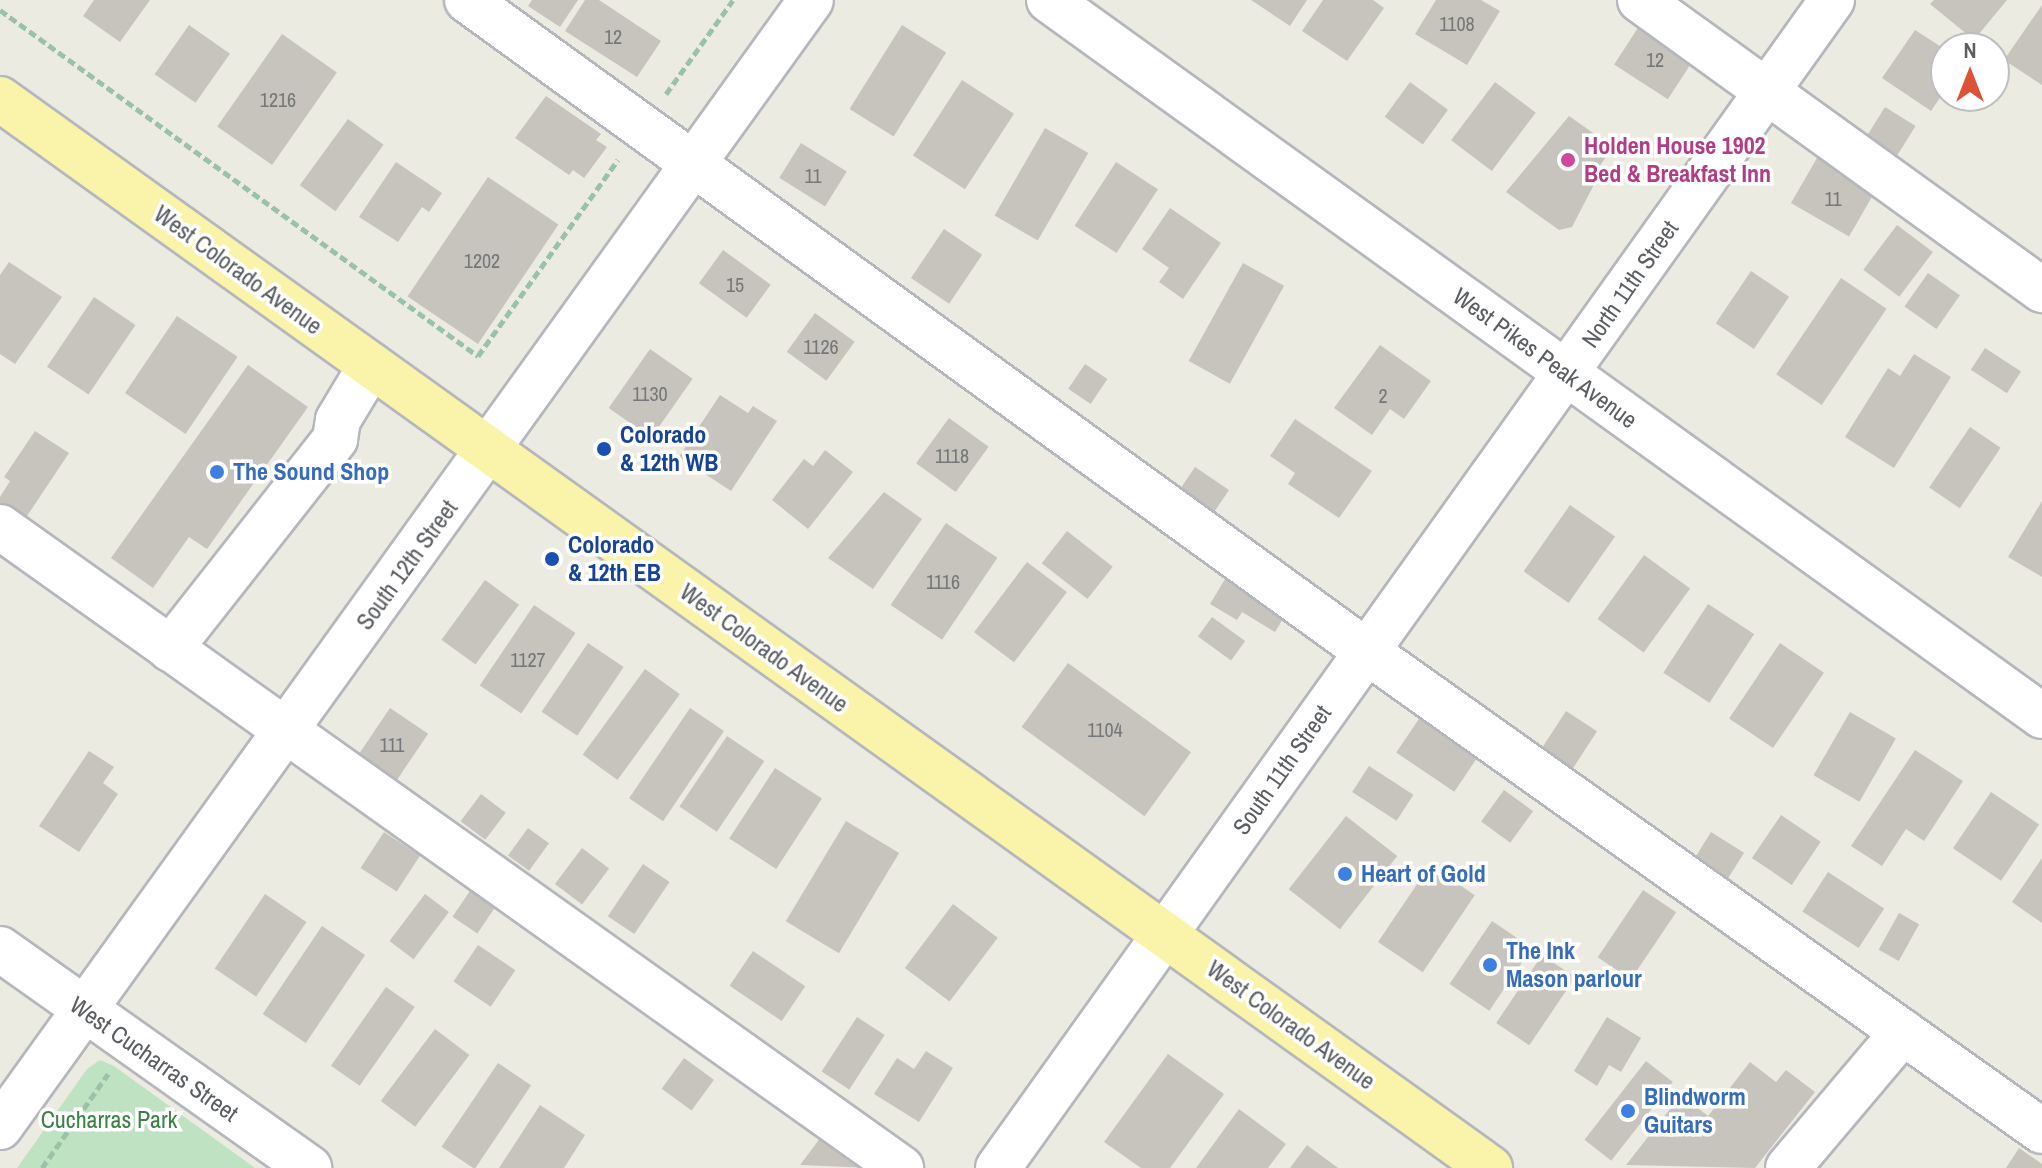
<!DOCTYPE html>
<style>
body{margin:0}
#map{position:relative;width:2042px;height:1168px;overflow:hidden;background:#ecebe2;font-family:"Archivo Narrow",sans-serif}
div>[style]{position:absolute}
.green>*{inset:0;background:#bfe2c2}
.building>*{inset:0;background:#c7c4be;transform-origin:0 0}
.path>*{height:5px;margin-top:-2.5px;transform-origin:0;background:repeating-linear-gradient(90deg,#99c2a8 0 8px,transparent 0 12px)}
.roads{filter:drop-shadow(2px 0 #b4b7bb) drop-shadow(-2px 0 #b4b7bb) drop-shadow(0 2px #b4b7bb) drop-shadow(0 -2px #b4b7bb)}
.minor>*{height:44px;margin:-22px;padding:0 22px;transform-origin:22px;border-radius:22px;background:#fff}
.major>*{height:44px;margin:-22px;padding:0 22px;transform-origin:22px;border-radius:22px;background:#f9f4a9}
.dots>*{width:22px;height:22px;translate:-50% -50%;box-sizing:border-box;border:4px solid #fff;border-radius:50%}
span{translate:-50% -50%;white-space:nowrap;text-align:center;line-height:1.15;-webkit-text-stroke:7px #fff;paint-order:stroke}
.number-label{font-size:20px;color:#757778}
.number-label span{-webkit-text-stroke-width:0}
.hotel-label{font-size:24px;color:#b23c85;font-weight:700}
.left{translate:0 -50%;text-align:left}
.street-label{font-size:24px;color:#5a5d61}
.transit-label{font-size:24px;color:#164399;font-weight:700}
.shop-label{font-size:24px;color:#366cbe;font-weight:700}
.park-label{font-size:24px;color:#3a8143}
.north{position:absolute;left:1930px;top:32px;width:80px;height:80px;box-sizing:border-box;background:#fff;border:2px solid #bdbec0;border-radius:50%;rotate:0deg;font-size:22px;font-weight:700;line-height:32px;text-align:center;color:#5a5d61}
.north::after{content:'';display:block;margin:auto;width:28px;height:36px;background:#dd5236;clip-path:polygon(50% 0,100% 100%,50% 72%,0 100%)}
</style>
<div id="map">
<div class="green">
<div style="clip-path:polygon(100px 1060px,114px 1066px,255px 1168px,17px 1168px,87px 1069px)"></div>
</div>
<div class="building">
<div style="clip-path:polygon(94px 0,150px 0,120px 42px,83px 16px)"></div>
<div style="clip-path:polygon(532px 0,578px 0,560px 27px,528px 6px)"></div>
<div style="clip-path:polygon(585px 0,599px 0,661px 41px,637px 77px,565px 31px)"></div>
<div style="clip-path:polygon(1251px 0,1307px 0,1290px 26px)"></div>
<div style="clip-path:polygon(1323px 0,1373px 0,1384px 8px,1347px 61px,1302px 31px)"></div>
<div style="clip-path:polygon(1436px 0,1481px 0,1500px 11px,1467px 65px,1415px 34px)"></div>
<div style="clip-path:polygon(1934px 0,2007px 0,1974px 40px,1930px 4px)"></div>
<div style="clip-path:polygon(2042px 5px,2042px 85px,2004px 60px)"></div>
<div style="left:1643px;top:20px;width:64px;height:53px;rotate:33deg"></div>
<div style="left:189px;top:25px;width:50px;height:60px;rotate:35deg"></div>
<div style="left:902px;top:25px;width:52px;height:99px;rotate:32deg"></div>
<div style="clip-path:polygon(1915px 30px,1946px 50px,1946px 89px,1931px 111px,1882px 78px)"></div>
<div style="left:282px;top:34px;width:67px;height:113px;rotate:35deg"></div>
<div style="left:962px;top:80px;width:62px;height:90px;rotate:33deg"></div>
<div style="left:1410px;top:82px;width:47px;height:43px;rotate:36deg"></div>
<div style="left:1495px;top:82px;width:51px;height:73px;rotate:37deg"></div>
<div style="clip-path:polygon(546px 96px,601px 134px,596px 140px,607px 147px,584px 178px,573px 170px,569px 175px,515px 138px)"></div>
<div style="left:1885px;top:107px;width:36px;height:40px;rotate:32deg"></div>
<div style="clip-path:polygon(1569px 116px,1613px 147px,1594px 174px,1599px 175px,1572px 227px,1559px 230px,1506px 192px)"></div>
<div style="left:348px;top:119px;width:44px;height:82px;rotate:36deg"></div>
<div style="left:1045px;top:128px;width:50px;height:101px;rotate:30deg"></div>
<div style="left:801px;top:143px;width:54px;height:41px;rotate:32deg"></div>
<div style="left:1817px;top:158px;width:67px;height:52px;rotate:30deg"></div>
<div style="clip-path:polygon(396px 162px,442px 193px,429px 212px,422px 207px,398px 242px,359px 217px)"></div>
<div style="left:1116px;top:162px;width:50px;height:76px;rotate:33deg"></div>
<div style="left:488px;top:177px;width:85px;height:144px;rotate:34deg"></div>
<div style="clip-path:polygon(1170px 208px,1221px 243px,1183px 299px,1159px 282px,1169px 268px,1142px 249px)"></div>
<div style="left:1897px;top:225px;width:45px;height:56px;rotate:37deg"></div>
<div style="left:944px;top:229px;width:46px;height:59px;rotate:34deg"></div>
<div style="left:723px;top:250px;width:59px;height:41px;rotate:36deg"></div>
<div style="clip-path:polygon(9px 262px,62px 297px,15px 364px,0 354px,0 275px)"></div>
<div style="left:1243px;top:263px;width:47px;height:112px;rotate:29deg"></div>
<div style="left:1751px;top:271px;width:46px;height:63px;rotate:34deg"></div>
<div style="left:1928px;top:273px;width:39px;height:41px;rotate:35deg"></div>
<div style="left:1841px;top:278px;width:55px;height:116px;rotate:34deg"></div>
<div style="left:94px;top:297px;width:50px;height:84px;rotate:34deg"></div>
<div style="left:815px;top:313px;width:49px;height:48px;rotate:36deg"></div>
<div style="left:177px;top:316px;width:73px;height:93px;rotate:34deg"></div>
<div style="clip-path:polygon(1380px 345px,1431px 381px,1404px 419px,1390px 409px,1372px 435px,1334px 408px)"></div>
<div style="left:1985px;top:348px;width:43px;height:26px;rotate:33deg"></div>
<div style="left:650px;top:349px;width:52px;height:72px;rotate:35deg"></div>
<div style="clip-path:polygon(1914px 354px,1951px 377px,1894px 468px,1845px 437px,1888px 368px,1900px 376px)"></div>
<div style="left:1085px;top:364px;width:27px;height:30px;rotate:34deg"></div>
<div style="clip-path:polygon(248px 365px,308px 407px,207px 549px,189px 537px,153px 588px,111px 558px)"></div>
<div style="clip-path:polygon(720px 395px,748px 413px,753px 406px,777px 421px,731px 491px,679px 457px)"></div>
<div style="left:949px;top:418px;width:49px;height:56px;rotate:36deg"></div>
<div style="clip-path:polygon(1295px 419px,1372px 471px,1339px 518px,1288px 484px,1295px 473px,1270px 456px)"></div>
<div style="left:1970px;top:427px;width:37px;height:73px;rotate:34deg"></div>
<div style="clip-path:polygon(35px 431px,69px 453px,25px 519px,0 503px,0 497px,10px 481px,4px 477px)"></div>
<div style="clip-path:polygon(825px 450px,853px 472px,808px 529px,772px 500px,804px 459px,813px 466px)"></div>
<div style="left:1195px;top:467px;width:41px;height:28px;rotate:34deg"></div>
<div style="clip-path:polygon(884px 492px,922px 519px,873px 589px,828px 558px)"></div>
<div style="clip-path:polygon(2042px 501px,2042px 577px,2008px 557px)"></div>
<div style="left:1570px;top:505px;width:55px;height:81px;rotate:35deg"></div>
<div style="left:946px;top:523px;width:62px;height:99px;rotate:34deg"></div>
<div style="left:1067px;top:531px;width:58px;height:41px;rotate:38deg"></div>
<div style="left:1644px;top:555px;width:57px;height:79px;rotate:36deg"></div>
<div style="left:1027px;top:562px;width:50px;height:88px;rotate:37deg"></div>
<div style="clip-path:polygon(1234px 564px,1294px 601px,1275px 632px,1242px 612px,1237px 620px,1210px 604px)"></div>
<div style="left:485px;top:580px;width:42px;height:74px;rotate:36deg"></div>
<div style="left:1708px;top:604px;width:55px;height:82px;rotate:33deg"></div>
<div style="left:534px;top:605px;width:50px;height:97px;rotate:34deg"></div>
<div style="left:1212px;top:617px;width:41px;height:24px;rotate:36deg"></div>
<div style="left:588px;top:643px;width:43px;height:83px;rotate:34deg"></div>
<div style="left:1780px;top:643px;width:53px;height:91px;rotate:34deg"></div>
<div style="left:1068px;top:663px;width:152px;height:79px;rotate:36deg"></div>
<div style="left:645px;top:669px;width:43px;height:106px;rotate:36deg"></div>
<div style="left:1427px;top:707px;width:70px;height:55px;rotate:34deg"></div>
<div style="left:390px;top:708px;width:46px;height:57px;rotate:34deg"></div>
<div style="left:690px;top:708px;width:41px;height:109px;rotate:34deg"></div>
<div style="left:1566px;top:711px;width:37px;height:45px;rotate:33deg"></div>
<div style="left:1850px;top:712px;width:53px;height:73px;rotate:30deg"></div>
<div style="left:727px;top:736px;width:45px;height:85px;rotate:34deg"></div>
<div style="clip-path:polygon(1915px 750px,1963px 781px,1924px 841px,1906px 829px,1882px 866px,1851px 846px)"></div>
<div style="clip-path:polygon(89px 751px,114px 767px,103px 783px,118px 794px,79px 852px,39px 826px)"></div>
<div style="left:1369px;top:766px;width:53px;height:31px;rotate:33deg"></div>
<div style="left:775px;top:768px;width:56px;height:84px;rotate:33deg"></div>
<div style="left:1504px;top:790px;width:36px;height:39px;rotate:36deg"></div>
<div style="left:1991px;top:792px;width:58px;height:68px;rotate:34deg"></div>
<div style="left:481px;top:794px;width:31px;height:34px;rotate:37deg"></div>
<div style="left:1781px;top:815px;width:48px;height:52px;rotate:34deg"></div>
<div style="left:1346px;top:816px;width:65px;height:93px;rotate:38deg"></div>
<div style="left:846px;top:821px;width:62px;height:117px;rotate:31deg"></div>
<div style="left:528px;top:828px;width:26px;height:34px;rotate:36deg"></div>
<div style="left:384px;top:832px;width:43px;height:43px;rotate:33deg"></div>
<div style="left:1711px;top:832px;width:39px;height:32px;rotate:32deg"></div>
<div style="left:582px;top:848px;width:34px;height:45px;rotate:37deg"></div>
<div style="clip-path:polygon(2042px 858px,2042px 923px,2012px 902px)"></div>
<div style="left:643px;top:864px;width:32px;height:63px;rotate:34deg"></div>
<div style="left:1430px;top:865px;width:54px;height:93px;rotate:34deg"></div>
<div style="left:1828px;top:872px;width:67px;height:47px;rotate:33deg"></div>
<div style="left:476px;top:882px;width:30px;height:42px;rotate:34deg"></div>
<div style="left:1643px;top:890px;width:40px;height:81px;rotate:34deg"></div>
<div style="left:265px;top:894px;width:50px;height:90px;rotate:34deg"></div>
<div style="left:425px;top:894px;width:30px;height:59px;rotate:37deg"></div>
<div style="left:953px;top:904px;width:56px;height:80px;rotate:37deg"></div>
<div style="left:1899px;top:913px;width:23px;height:42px;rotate:29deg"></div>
<div style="left:1492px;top:921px;width:48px;height:76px;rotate:34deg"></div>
<div style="left:322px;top:926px;width:52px;height:106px;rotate:34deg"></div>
<div style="left:478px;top:945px;width:45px;height:44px;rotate:34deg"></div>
<div style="left:753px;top:951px;width:63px;height:42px;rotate:34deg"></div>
<div style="left:1542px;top:955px;width:40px;height:82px;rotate:34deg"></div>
<div style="left:386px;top:987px;width:35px;height:96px;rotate:35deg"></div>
<div style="left:857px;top:1017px;width:33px;height:65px;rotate:33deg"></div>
<div style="clip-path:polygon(1607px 1017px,1641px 1038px,1621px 1072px,1609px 1065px,1597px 1086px,1574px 1071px)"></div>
<div style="left:435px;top:1029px;width:43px;height:90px;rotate:37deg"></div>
<div style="clip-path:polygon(926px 1051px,953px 1068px,919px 1122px,874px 1094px,897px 1058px,914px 1069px)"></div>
<div style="clip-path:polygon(1168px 1054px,1224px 1094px,1170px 1168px,1141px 1168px,1104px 1142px)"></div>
<div style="left:684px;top:1058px;width:37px;height:38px;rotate:36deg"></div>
<div style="left:1646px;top:1061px;width:34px;height:100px;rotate:38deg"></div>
<div style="clip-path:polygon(1750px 1062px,1776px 1082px,1786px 1070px,1815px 1092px,1755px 1168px,1626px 1165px,1681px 1095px,1708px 1116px)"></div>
<div style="left:498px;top:1063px;width:40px;height:101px;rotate:34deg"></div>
<div style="clip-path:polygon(540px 1105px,585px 1135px,564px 1168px,499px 1168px)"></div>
<div style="clip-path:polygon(1239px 1109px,1286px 1144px,1268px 1168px,1196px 1168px)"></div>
<div style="clip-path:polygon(824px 1133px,871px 1168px,800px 1165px)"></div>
<div style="clip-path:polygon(1307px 1145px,1338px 1168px,1290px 1168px)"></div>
<div style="clip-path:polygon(2019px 1148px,2042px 1164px,2042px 1168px,2006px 1168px)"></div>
</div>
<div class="path">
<div style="left:0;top:10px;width:590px;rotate:35.9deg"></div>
<div style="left:478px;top:356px;width:241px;rotate:-54.5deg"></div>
<div style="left:666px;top:94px;width:115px;rotate:-54.5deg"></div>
<div style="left:42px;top:1168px;width:115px;rotate:-54.9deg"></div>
</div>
<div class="roads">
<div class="minor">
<div style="left:467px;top:0;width:1110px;rotate:35.91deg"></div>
<div style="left:1366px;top:651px;width:829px;rotate:35.38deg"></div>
<div style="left:1049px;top:0;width:1224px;rotate:35.79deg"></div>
<div style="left:1640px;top:0;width:496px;rotate:35.8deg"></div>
<div style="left:0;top:527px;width:1106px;rotate:35.43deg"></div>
<div style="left:170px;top:649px;width:267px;rotate:-51.8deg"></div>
<div style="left:335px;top:439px;width:19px;rotate:-81deg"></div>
<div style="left:338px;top:420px;width:64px;rotate:-59deg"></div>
<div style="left:0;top:949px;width:379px;rotate:35.3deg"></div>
<div style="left:0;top:1127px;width:1388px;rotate:-54.26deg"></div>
<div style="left:998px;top:1168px;width:1435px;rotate:-54.47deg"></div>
<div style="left:1788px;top:1168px;width:178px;rotate:-49.8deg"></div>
</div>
<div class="major">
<div style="left:0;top:99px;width:1834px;rotate:35.66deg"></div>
</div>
</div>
<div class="dots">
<div style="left:1568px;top:160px;background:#d1479c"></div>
<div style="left:604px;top:449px;background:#1a4fb4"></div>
<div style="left:217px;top:472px;background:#3f7fe0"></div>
<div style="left:552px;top:559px;background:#1a4fb4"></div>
<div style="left:1345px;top:874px;background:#3f7fe0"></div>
<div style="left:1490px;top:965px;background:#3f7fe0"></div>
<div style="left:1628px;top:1111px;background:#3f7fe0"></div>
</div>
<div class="number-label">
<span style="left:1457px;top:23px">1108</span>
<span style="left:613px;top:36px">12</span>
<span style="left:1655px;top:59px">12</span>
<span style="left:278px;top:99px">1216</span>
<span style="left:813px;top:175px">11</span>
<span style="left:1833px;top:198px">11</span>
<span style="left:482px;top:260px">1202</span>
<span style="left:735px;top:284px">15</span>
<span style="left:821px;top:346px">1126</span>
<span style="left:650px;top:393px">1130</span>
<span style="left:1383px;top:395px">2</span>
<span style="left:952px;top:455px">1118</span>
<span style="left:943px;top:581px">1116</span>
<span style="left:528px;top:659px">1127</span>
<span style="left:1105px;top:729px">1104</span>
<span style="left:392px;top:744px">111</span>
</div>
<div class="hotel-label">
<span class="left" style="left:1584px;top:160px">Holden House 1902<br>Bed &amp; Breakfast Inn</span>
</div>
<div class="street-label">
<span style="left:238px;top:270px;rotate:36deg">West Colorado Avenue</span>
<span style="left:1630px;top:284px;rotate:-55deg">North 11th Street</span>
<span style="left:1545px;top:358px;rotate:36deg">West Pikes Peak Avenue</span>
<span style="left:407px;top:565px;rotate:-54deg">South 12th Street</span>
<span style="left:764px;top:648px;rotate:36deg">West Colorado Avenue</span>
<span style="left:1282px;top:770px;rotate:-55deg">South 11th Street</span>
<span style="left:1291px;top:1025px;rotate:36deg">West Colorado Avenue</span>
<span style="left:154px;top:1059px;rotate:35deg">West Cucharras Street</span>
</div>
<div class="transit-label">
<span class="left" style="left:620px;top:449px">Colorado<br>&amp; 12th WB</span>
<span class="left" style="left:568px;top:559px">Colorado<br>&amp; 12th EB</span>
</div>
<div class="shop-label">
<span class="left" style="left:233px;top:472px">The Sound Shop</span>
<span class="left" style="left:1361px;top:874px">Heart of Gold</span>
<span class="left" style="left:1506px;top:965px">The Ink<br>Mason parlour</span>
<span class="left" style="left:1644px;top:1111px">Blindworm<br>Guitars</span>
</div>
<div class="park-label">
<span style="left:109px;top:1120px">Cucharras Park</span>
</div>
<div class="north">N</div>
</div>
